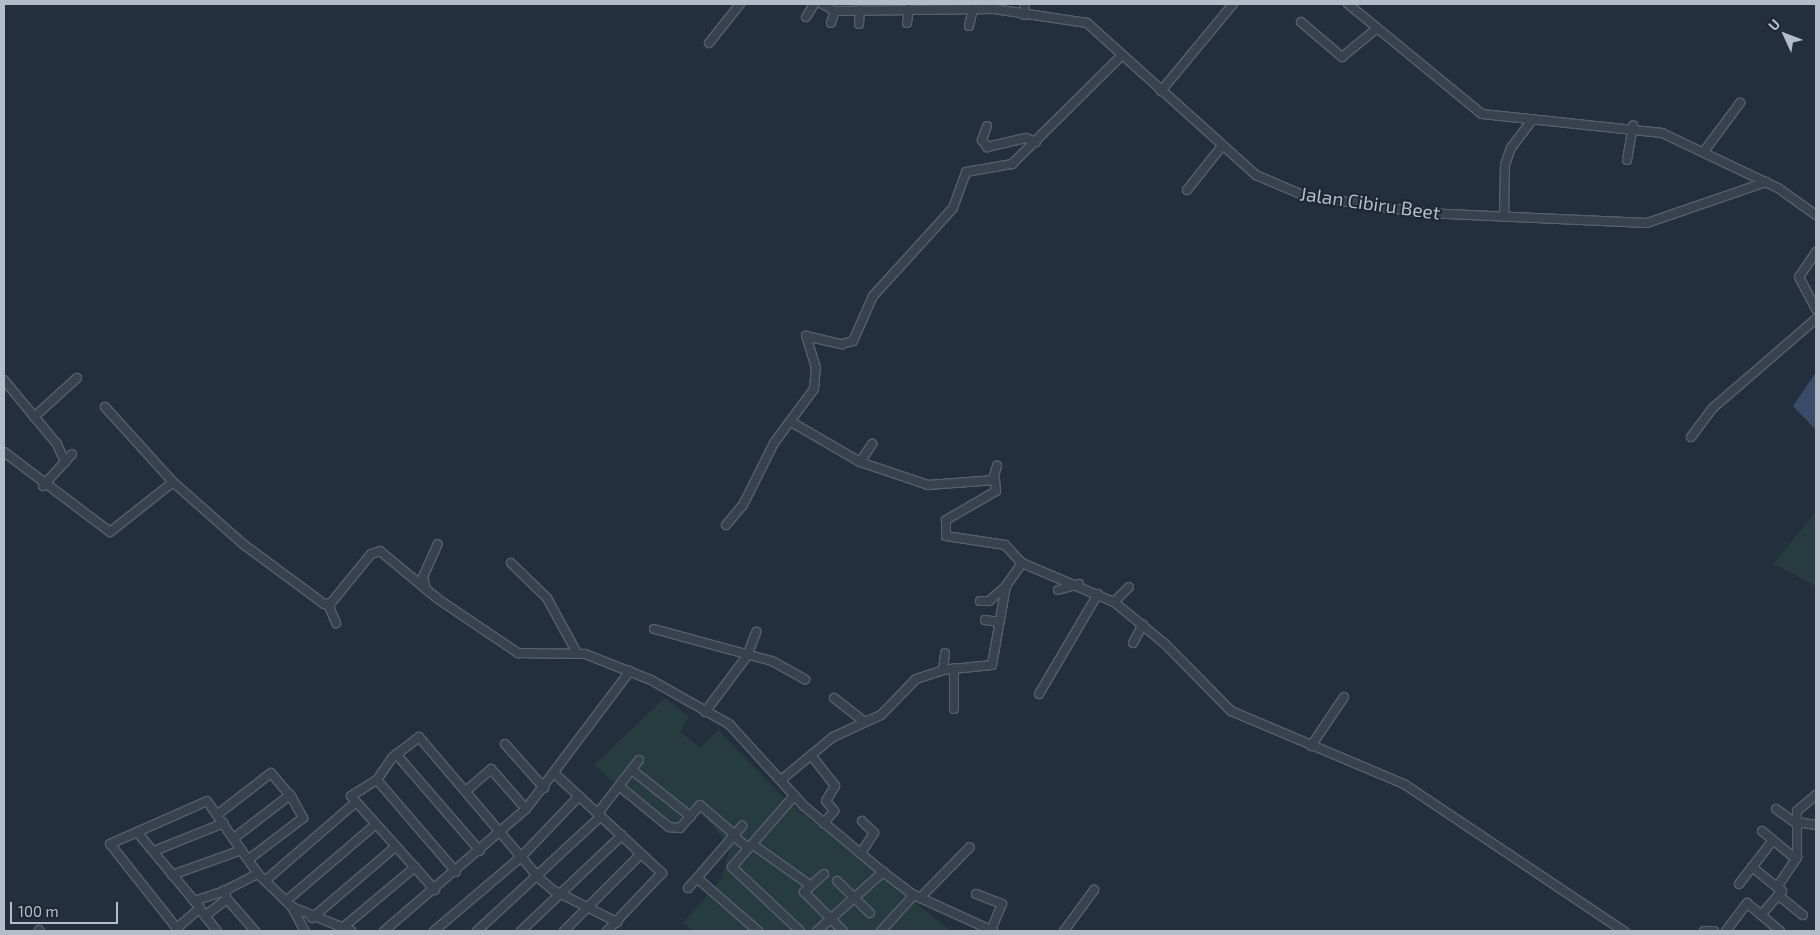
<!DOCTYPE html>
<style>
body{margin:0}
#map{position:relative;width:1820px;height:935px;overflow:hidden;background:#242f3e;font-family:"Exo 2",sans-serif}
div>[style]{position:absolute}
.green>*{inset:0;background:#263c3f}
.water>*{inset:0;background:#394c67}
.roads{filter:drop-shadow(1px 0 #565f6c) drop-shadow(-1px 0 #565f6c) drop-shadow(0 1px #565f6c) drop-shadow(0 -1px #565f6c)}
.minor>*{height:8px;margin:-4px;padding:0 4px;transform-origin:4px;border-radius:4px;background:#38414e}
span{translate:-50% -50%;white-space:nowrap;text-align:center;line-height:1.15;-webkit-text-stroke:4px #1d2633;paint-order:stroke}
.street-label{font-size:19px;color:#b4bcc9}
.frame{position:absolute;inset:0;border:5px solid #b4bcc9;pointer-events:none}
.north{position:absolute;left:1760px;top:10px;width:50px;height:50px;-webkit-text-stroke:4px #1d2633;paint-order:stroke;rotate:313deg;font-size:14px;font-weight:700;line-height:20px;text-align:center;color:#b4bcc9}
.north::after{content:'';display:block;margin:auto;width:18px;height:22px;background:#b4bcc9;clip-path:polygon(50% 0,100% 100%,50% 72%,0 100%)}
.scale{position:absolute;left:10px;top:902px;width:108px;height:22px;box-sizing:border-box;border:2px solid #b4bcc9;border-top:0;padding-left:6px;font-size:15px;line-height:18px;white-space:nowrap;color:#b4bcc9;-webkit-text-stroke:4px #1d2633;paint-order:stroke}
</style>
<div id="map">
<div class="green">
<div style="clip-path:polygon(1816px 512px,1816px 586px,1773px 564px)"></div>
<div style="clip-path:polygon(665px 698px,689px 717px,680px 732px,700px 748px,718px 730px,787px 801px,951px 931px,694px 931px,683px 923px,722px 878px,730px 847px,698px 809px,674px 832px,594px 765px)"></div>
</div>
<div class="water">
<div style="clip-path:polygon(1816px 372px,1816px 430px,1793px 406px)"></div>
</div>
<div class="roads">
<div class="minor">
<div style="left:822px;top:4px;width:15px;rotate:28deg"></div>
<div style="left:835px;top:11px;width:159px;rotate:-0.7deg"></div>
<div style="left:994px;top:9px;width:94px;rotate:8.6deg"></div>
<div style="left:1087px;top:23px;width:227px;rotate:42deg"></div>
<div style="left:1256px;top:175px;width:53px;rotate:23.2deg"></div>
<div style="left:1305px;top:196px;width:121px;rotate:8.1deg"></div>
<div style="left:1425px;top:213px;width:222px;rotate:2.6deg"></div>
<div style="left:1647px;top:223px;width:126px;rotate:-19deg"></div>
<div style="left:1348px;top:4px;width:173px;rotate:39.4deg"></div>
<div style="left:1482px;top:114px;width:181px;rotate:6deg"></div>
<div style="left:1662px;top:133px;width:128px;rotate:25.4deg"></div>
<div style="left:1778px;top:188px;width:47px;rotate:35.4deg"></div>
<div style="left:1024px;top:15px;width:11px;rotate:-85deg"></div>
<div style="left:806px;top:17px;width:15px;rotate:-58deg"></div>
<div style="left:1301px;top:22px;width:54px;rotate:40.5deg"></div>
<div style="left:1342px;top:57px;width:44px;rotate:-39.5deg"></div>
<div style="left:831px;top:23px;width:13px;rotate:-72deg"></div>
<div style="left:907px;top:23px;width:14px;rotate:-82deg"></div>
<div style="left:859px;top:24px;width:14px;rotate:-86deg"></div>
<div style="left:969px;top:26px;width:17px;rotate:-77deg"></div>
<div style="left:709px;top:43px;width:50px;rotate:-51.5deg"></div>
<div style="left:1161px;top:91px;width:113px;rotate:-50.4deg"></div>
<div style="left:987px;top:126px;width:15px;rotate:110deg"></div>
<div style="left:982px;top:140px;width:9px;rotate:54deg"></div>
<div style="left:987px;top:147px;width:40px;rotate:-13deg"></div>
<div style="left:1026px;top:138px;width:11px;rotate:22deg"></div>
<div style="left:1705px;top:150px;width:59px;rotate:-53.3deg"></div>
<div style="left:1627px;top:160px;width:35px;rotate:-80deg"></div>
<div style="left:1187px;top:190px;width:56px;rotate:-51.5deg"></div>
<div style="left:1504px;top:217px;width:52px;rotate:-88.9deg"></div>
<div style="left:1505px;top:165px;width:18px;rotate:-71deg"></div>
<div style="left:1511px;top:148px;width:35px;rotate:-53deg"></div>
<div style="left:1816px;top:252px;width:30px;rotate:124deg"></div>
<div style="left:1799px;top:277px;width:36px;rotate:62deg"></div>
<div style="left:4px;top:380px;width:83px;rotate:50.4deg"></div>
<div style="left:57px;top:444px;width:20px;rotate:66deg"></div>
<div style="left:105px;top:407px;width:101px;rotate:47.8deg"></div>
<div style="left:34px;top:417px;width:58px;rotate:-42.2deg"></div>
<div style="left:793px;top:423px;width:78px;rotate:30.2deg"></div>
<div style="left:860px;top:462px;width:72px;rotate:18.7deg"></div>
<div style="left:928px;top:485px;width:67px;rotate:-4.3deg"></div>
<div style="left:995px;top:480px;width:11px;rotate:85deg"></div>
<div style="left:996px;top:491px;width:58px;rotate:149.9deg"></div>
<div style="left:946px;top:520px;width:16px;rotate:90deg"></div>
<div style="left:946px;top:536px;width:60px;rotate:8.7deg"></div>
<div style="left:1005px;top:545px;width:25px;rotate:47deg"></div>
<div style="left:1022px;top:563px;width:100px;rotate:23deg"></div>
<div style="left:1114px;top:602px;width:65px;rotate:39.4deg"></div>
<div style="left:1164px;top:643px;width:95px;rotate:45.4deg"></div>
<div style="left:1231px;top:711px;width:188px;rotate:22.9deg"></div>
<div style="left:1404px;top:784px;width:265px;rotate:33.8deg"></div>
<div style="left:1691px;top:437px;width:38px;rotate:-53deg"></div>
<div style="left:1714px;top:407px;width:135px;rotate:-40.8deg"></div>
<div style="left:4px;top:452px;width:133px;rotate:37deg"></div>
<div style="left:110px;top:532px;width:80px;rotate:-38.4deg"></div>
<div style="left:173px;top:482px;width:94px;rotate:41.5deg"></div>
<div style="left:243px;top:544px;width:101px;rotate:36.5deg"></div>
<div style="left:324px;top:604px;width:7px;rotate:-8deg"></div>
<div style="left:331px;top:603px;width:63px;rotate:-50.8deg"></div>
<div style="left:371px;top:554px;width:9px;rotate:-18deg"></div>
<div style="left:380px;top:551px;width:75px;rotate:39.6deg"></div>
<div style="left:438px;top:599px;width:97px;rotate:34deg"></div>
<div style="left:518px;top:653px;width:67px;rotate:0.9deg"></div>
<div style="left:585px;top:654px;width:71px;rotate:21.5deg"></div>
<div style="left:651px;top:680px;width:90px;rotate:29.4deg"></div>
<div style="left:729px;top:724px;width:111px;rotate:47.6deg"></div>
<div style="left:804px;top:806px;width:103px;rotate:39.9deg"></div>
<div style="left:883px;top:872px;width:39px;rotate:37deg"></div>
<div style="left:914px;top:895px;width:87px;rotate:24.5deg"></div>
<div style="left:860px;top:462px;width:22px;rotate:-56deg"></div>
<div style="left:993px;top:479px;width:14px;rotate:-73deg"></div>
<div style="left:43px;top:486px;width:43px;rotate:-47.8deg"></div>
<div style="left:726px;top:525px;width:26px;rotate:-50deg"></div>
<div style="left:743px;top:505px;width:69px;rotate:-63.4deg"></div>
<div style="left:774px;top:443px;width:67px;rotate:-53.5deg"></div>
<div style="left:814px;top:389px;width:21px;rotate:-85deg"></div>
<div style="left:816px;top:368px;width:34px;rotate:-107deg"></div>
<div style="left:806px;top:336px;width:37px;rotate:13deg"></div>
<div style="left:842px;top:344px;width:11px;rotate:-15deg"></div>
<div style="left:853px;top:341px;width:49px;rotate:-66deg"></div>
<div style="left:873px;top:296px;width:119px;rotate:-47.7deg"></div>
<div style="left:953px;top:208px;width:38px;rotate:-70deg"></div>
<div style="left:966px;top:172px;width:47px;rotate:-9.9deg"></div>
<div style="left:1012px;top:164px;width:155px;rotate:-44.7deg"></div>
<div style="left:511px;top:563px;width:50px;rotate:44.2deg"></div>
<div style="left:547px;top:598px;width:63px;rotate:61.4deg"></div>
<div style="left:426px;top:589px;width:12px;rotate:-104deg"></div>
<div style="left:423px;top:577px;width:36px;rotate:-66deg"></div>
<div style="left:1058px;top:590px;width:22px;rotate:-16deg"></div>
<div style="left:980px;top:601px;width:9px"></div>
<div style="left:989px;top:601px;width:23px;rotate:-41deg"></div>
<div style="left:1114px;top:602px;width:21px;rotate:-45deg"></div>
<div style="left:328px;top:604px;width:21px;rotate:67deg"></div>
<div style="left:985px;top:620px;width:14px;rotate:8deg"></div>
<div style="left:654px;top:629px;width:122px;rotate:15.2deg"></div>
<div style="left:772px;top:661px;width:38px;rotate:29deg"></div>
<div style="left:1133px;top:643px;width:21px;rotate:-62deg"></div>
<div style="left:954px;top:668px;width:41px;rotate:90deg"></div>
<div style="left:943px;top:670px;width:17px;rotate:-83deg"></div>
<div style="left:1039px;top:694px;width:116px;rotate:-59.5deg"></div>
<div style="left:834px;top:698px;width:39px;rotate:38deg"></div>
<div style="left:705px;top:712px;width:70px;rotate:-53.1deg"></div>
<div style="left:747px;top:656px;width:26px;rotate:-69deg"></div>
<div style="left:505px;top:744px;width:59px;rotate:48.4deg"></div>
<div style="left:1311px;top:746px;width:59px;rotate:-56deg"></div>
<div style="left:396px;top:754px;width:128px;rotate:49.1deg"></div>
<div style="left:811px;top:755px;width:39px;rotate:52deg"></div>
<div style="left:835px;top:786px;width:17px;rotate:121deg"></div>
<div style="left:826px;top:801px;width:13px;rotate:51deg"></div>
<div style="left:834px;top:811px;width:16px;rotate:130deg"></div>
<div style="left:632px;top:770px;width:75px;rotate:38.5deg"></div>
<div style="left:555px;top:774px;width:146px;rotate:42.8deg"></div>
<div style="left:662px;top:873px;width:80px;rotate:133.5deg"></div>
<div style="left:377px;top:780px;width:121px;rotate:49.3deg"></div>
<div style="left:781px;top:780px;width:67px;rotate:-39.6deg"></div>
<div style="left:833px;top:737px;width:53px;rotate:-24.6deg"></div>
<div style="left:881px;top:715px;width:50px;rotate:-45.8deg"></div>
<div style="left:916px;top:679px;width:28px;rotate:-18deg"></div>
<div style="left:943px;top:670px;width:49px;rotate:-5.8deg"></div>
<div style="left:992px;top:665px;width:80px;rotate:-80deg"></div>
<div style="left:1006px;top:586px;width:28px;rotate:-55deg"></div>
<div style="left:619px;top:786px;width:65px;rotate:39.4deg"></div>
<div style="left:669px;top:827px;width:11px;rotate:5deg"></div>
<div style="left:680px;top:828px;width:30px;rotate:-49deg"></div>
<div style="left:700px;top:805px;width:46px;rotate:40.6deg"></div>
<div style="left:467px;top:790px;width:32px;rotate:-41deg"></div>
<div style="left:491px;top:769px;width:53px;rotate:48.8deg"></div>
<div style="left:794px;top:796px;width:94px;rotate:131.1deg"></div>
<div style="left:732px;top:867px;width:93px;rotate:43.3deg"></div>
<div style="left:1776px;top:809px;width:27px;rotate:36deg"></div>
<div style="left:598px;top:813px;width:67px;rotate:-52.3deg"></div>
<div style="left:218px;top:814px;width:67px;rotate:-37.7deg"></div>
<div style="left:271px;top:773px;width:33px;rotate:50deg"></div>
<div style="left:292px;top:798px;width:23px;rotate:61deg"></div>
<div style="left:303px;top:818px;width:68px;rotate:142.8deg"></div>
<div style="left:1797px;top:822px;width:19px;rotate:9deg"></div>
<div style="left:1762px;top:831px;width:44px;rotate:39.5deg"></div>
<div style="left:137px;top:832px;width:99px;rotate:50.3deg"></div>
<div style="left:200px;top:908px;width:30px;rotate:139deg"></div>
<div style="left:734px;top:836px;width:18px;rotate:41deg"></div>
<div style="left:234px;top:838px;width:71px;rotate:-37.5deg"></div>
<div style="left:752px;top:844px;width:72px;rotate:35.4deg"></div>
<div style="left:154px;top:851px;width:75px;rotate:-21.8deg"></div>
<div style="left:861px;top:853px;width:24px;rotate:-57deg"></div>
<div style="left:874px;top:833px;width:17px;rotate:-135deg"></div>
<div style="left:1752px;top:867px;width:32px;rotate:39deg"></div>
<div style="left:824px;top:874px;width:27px;rotate:138deg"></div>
<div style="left:804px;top:892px;width:55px;rotate:45deg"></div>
<div style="left:172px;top:875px;width:74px;rotate:-19.7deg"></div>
<div style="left:697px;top:878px;width:69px;rotate:-49.1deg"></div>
<div style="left:266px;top:880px;width:118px;rotate:-40.9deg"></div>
<div style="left:837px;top:881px;width:46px;rotate:44.1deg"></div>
<div style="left:1739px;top:884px;width:51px;rotate:-52.2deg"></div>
<div style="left:688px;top:888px;width:13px;rotate:-48deg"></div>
<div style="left:697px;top:878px;width:81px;rotate:41deg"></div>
<div style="left:435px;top:890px;width:126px;rotate:-131.8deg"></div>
<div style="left:351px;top:796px;width:31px;rotate:-32deg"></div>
<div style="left:377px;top:780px;width:27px;rotate:-56deg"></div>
<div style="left:392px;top:758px;width:34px;rotate:-38deg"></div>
<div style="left:419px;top:737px;width:185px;rotate:49.6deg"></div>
<div style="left:539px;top:878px;width:18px;rotate:41deg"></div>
<div style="left:553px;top:890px;width:72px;rotate:26.6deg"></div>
<div style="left:976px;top:894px;width:28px;rotate:21deg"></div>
<div style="left:1002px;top:904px;width:28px;rotate:113deg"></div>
<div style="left:1778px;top:895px;width:32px;rotate:39deg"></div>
<div style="left:920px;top:898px;width:71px;rotate:-45.6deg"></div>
<div style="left:227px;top:899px;width:43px;rotate:48.8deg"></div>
<div style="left:194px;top:901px;width:32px;rotate:-18deg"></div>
<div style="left:286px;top:901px;width:117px;rotate:-40.5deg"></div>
<div style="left:292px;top:907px;width:27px;rotate:62deg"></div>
<div style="left:202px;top:912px;width:24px;rotate:52deg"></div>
<div style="left:1761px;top:915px;width:32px;rotate:-49deg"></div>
<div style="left:1782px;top:891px;width:6px;rotate:-141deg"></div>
<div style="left:1777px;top:887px;width:36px;rotate:-56deg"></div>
<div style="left:1797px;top:857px;width:46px;rotate:-90deg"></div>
<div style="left:1797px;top:811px;width:25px;rotate:-40deg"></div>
<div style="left:205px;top:916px;width:28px;rotate:-38deg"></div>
<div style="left:227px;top:899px;width:9px;rotate:-111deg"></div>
<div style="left:224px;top:891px;width:38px;rotate:-27deg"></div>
<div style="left:312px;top:918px;width:109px;rotate:-40.5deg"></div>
<div style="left:39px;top:930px;width:1px;rotate:45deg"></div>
<div style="left:340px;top:930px;width:98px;rotate:-40deg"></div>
<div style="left:179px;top:931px;width:111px;rotate:-128.4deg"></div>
<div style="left:110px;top:844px;width:106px;rotate:-23.9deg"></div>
<div style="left:207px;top:801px;width:89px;rotate:55.1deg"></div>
<div style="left:258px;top:874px;width:47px;rotate:44.1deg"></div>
<div style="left:292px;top:907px;width:64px;rotate:22.1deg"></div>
<div style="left:384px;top:931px;width:187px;rotate:-40.7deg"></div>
<div style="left:526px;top:809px;width:173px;rotate:-53deg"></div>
<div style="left:434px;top:931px;width:114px;rotate:-40.4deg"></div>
<div style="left:521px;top:857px;width:84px;rotate:-46.4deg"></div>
<div style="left:477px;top:931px;width:169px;rotate:-42.8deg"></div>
<div style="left:521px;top:931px;width:139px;rotate:-43.5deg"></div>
<div style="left:564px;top:931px;width:109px;rotate:-45deg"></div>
<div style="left:817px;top:931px;width:89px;rotate:-41.8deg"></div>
<div style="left:881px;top:931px;width:49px;rotate:-47.5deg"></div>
<div style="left:1064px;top:931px;width:51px;rotate:-53.8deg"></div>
<div style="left:1704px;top:931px;width:10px"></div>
<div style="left:1726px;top:931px;width:35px;rotate:-53deg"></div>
<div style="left:1747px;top:903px;width:43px;rotate:40.3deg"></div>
</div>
</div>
<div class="street-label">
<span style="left:1370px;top:203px;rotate:8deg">Jalan Cibiru Beet</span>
</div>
<div class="frame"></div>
<div class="north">U</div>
<div class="scale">100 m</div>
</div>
